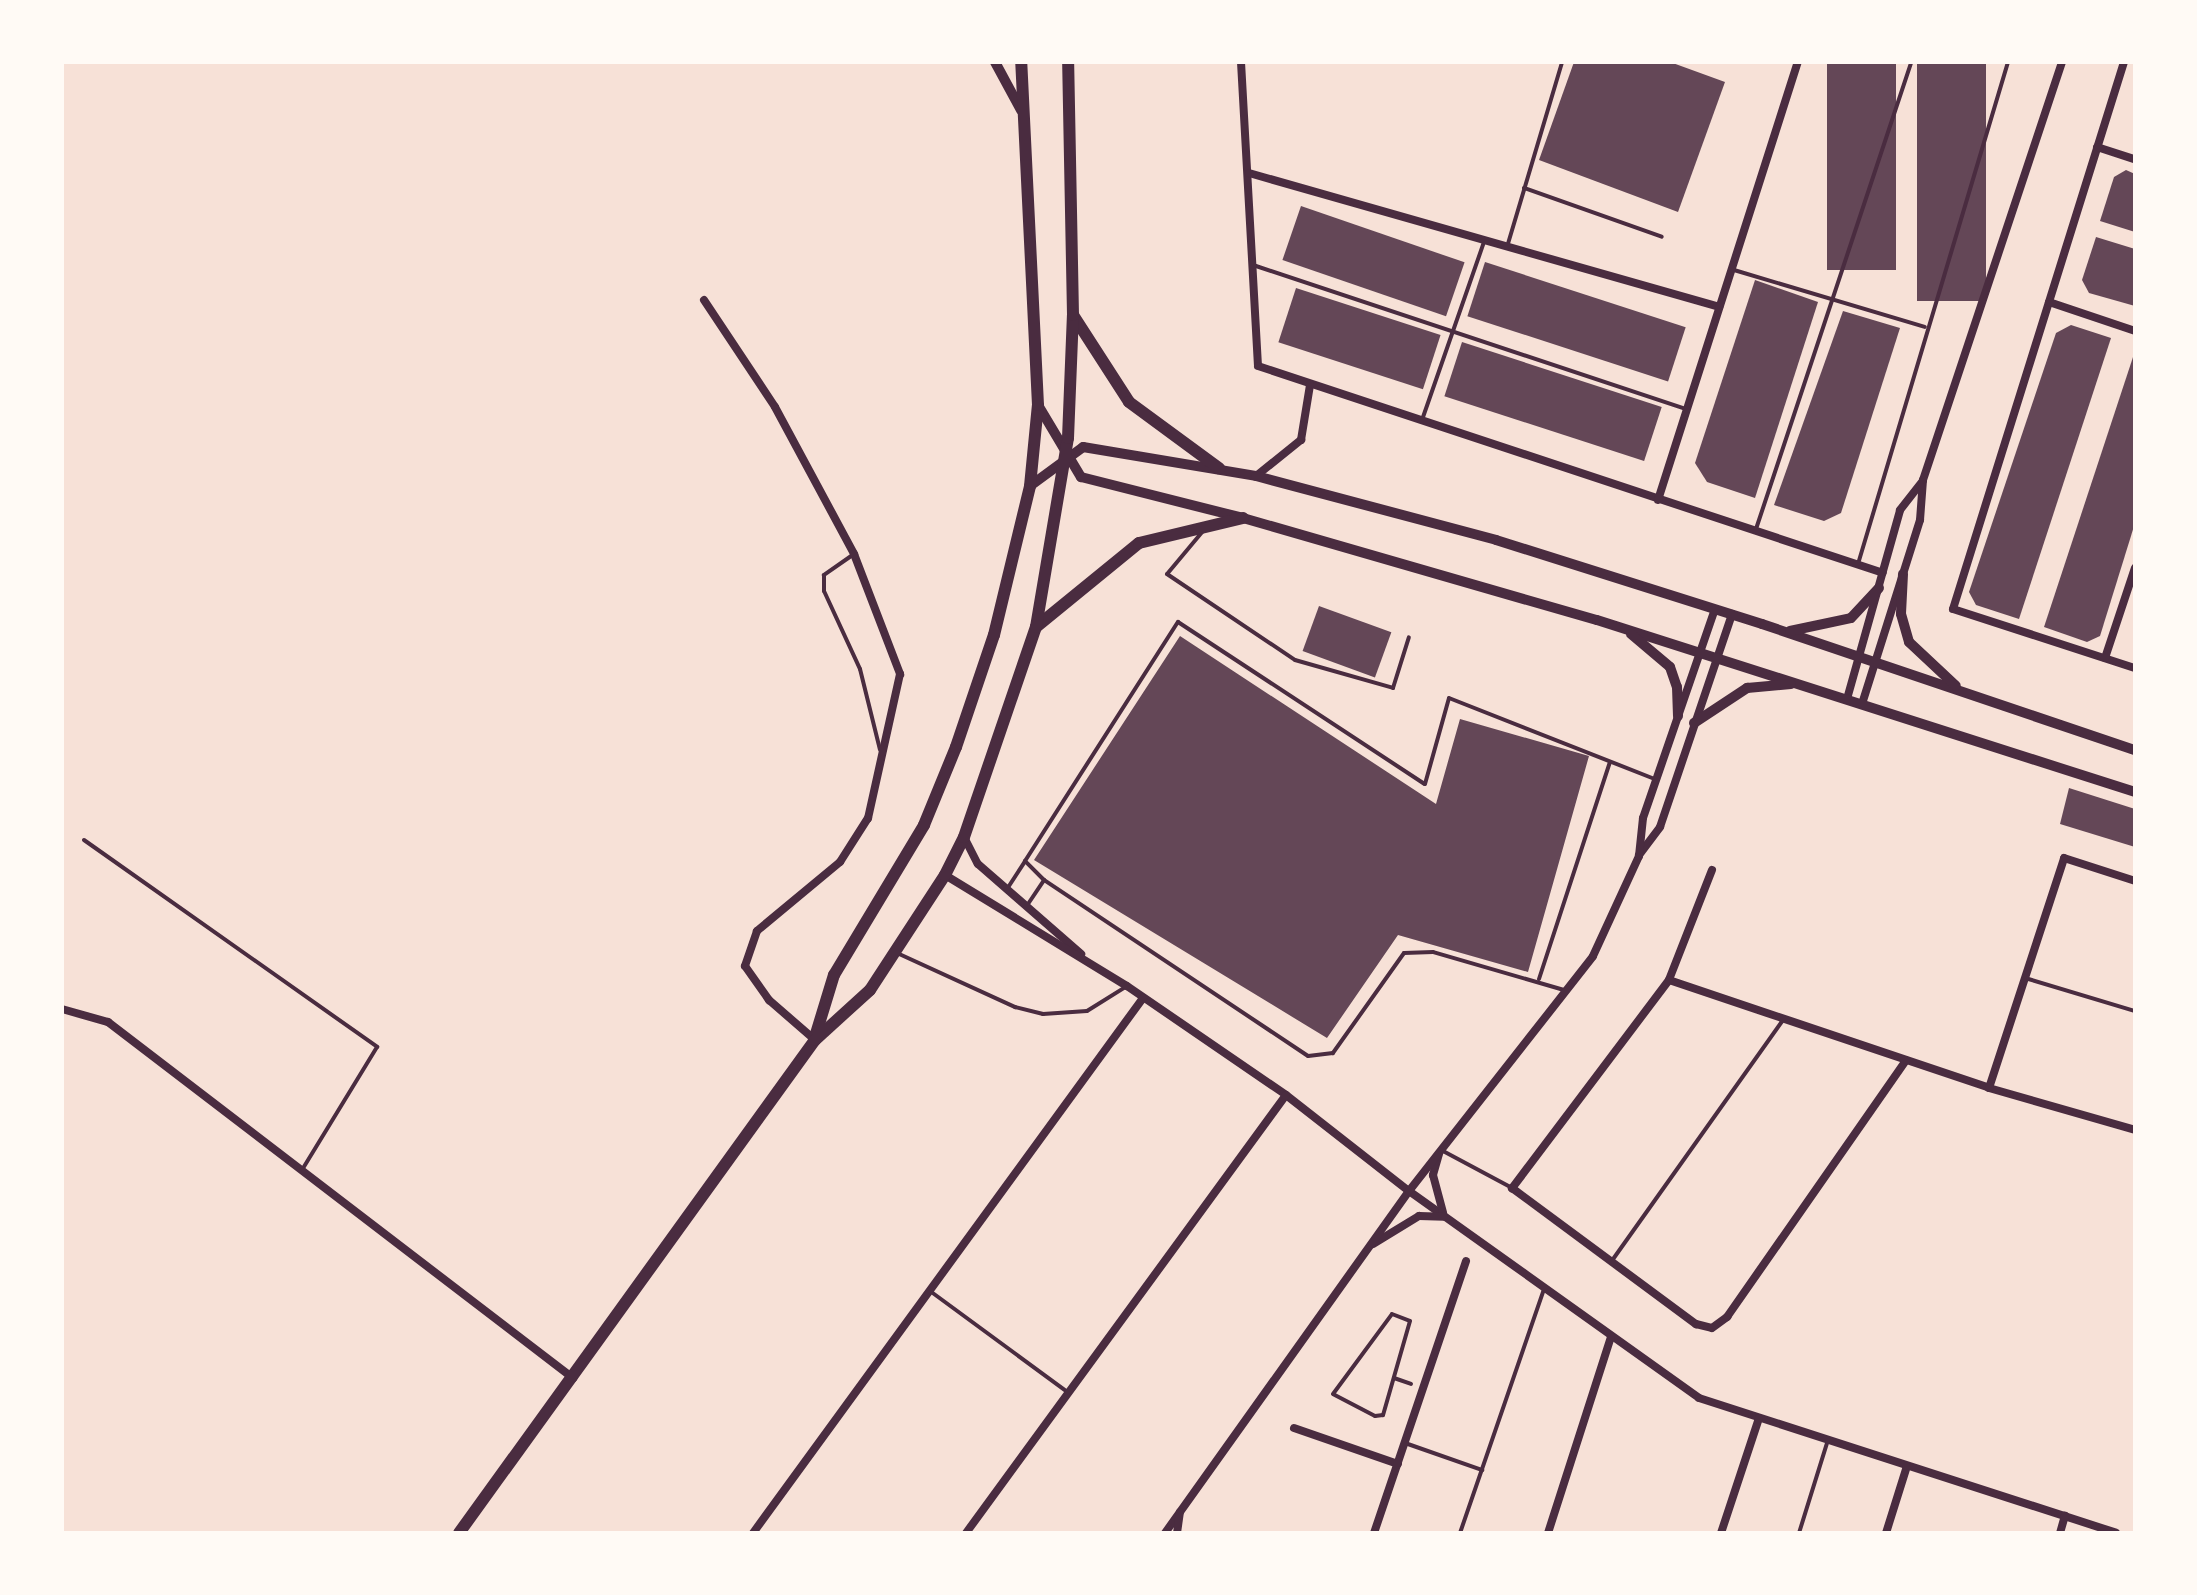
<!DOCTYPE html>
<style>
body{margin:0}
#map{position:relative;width:2197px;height:1595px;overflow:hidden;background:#f7e1d7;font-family:"Fira Sans",sans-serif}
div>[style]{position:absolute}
.building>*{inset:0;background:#644757;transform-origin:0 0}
.path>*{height:4px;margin:-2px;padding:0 2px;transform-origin:2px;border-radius:2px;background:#4a2c40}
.service>*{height:4px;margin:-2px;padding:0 2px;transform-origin:2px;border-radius:2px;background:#4a2c40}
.minor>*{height:8px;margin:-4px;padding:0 4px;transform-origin:4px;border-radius:4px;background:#4a2c40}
.tertiary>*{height:10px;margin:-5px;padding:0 5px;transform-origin:5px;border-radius:5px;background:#4a2c40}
.primary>*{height:12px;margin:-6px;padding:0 6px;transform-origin:6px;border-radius:6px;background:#4a2c40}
span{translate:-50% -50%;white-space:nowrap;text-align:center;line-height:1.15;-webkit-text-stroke:6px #fffaf5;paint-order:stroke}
.frame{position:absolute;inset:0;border:64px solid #fffaf5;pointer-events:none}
</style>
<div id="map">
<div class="building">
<div style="clip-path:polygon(1574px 62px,1670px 62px,1725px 82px,1678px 212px,1539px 160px)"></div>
<div style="left:1827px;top:62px;width:69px;height:208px"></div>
<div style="left:1917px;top:62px;width:69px;height:239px"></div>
<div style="clip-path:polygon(2126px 170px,2135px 174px,2135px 232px,2100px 221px,2114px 177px)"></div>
<div style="left:1301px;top:206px;width:173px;height:57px;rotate:19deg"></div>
<div style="clip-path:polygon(2096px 237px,2135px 249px,2135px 306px,2089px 293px,2082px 280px)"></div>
<div style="left:1485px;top:262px;width:211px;height:57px;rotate:18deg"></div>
<div style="clip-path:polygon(1755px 280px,1818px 302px,1755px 498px,1707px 482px,1695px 463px)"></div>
<div style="left:1296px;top:288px;width:152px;height:57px;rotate:18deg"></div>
<div style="clip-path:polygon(1843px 311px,1900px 328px,1841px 513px,1824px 521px,1774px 505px)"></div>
<div style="clip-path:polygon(2071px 325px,2111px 338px,2019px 619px,1976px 605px,1969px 592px,2056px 333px)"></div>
<div style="left:1462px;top:342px;width:210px;height:57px;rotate:18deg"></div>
<div style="clip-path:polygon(2135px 351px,2135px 523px,2100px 636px,2087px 642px,2044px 627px)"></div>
<div style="left:1319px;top:606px;width:77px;height:48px;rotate:20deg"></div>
<div style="clip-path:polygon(1180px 636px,1436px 804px,1460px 719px,1589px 756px,1528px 972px,1398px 935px,1327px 1038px,1034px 860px)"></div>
<div style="clip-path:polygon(2069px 788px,2135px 809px,2135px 847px,2060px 824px)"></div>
</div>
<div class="path">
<div style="left:1392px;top:1314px;width:19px;rotate:21deg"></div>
<div style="left:1410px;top:1321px;width:98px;rotate:106deg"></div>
<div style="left:1383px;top:1415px;width:8px;rotate:173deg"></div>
<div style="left:1375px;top:1416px;width:47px;rotate:-152.4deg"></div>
<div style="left:1333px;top:1394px;width:99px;rotate:-53.6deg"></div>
<div style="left:1394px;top:1378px;width:18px;rotate:19deg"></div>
</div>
<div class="service">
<div style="left:1524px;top:188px;width:146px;rotate:19.5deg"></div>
<div style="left:1507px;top:247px;width:193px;rotate:-73.4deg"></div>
<div style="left:1253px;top:265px;width:455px;rotate:18.4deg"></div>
<div style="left:1734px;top:270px;width:199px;rotate:16.6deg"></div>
<div style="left:1422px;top:420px;width:188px;rotate:-70.8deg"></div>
<div style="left:1756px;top:529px;width:492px;rotate:-71.6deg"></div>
<div style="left:1203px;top:531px;width:56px;rotate:129.9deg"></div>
<div style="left:1167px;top:574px;width:154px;rotate:33.9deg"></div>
<div style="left:1295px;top:660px;width:102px;rotate:15.9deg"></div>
<div style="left:1393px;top:688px;width:53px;rotate:-72.6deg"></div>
<div style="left:854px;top:554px;width:37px;rotate:145deg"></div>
<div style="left:824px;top:575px;width:16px;rotate:90deg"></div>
<div style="left:824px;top:591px;width:86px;rotate:65.2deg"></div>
<div style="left:860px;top:669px;width:83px;rotate:76.1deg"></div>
<div style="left:1858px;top:564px;width:524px;rotate:-73.36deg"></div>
<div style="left:84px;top:840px;width:359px;rotate:35.2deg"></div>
<div style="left:377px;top:1047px;width:142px;rotate:121.4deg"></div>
<div style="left:1007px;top:889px;width:33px;rotate:-57deg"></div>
<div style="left:1028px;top:904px;width:29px;rotate:-56deg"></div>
<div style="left:897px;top:953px;width:130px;rotate:24.6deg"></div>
<div style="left:1015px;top:1007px;width:29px;rotate:14deg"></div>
<div style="left:1043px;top:1014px;width:44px;rotate:-3.9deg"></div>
<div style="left:1087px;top:1011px;width:47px;rotate:-32deg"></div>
<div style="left:2025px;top:978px;width:115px;rotate:16.7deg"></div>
<div style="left:1539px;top:979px;width:228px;rotate:-71.9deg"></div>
<div style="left:1564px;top:990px;width:136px;rotate:-163.8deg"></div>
<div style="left:1433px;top:952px;width:29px;rotate:178deg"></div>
<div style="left:1404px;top:953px;width:123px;rotate:125.4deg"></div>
<div style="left:1333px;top:1053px;width:25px;rotate:173deg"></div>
<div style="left:1308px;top:1056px;width:317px;rotate:-146.3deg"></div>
<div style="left:1044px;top:880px;width:27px;rotate:-135deg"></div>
<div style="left:1025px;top:861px;width:284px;rotate:-57.4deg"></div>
<div style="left:1178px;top:622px;width:295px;rotate:33.3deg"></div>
<div style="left:1425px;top:784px;width:89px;rotate:-74.4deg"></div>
<div style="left:1449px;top:698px;width:221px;rotate:21.5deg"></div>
<div style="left:1443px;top:1151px;width:78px;rotate:28.2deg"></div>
<div style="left:1611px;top:1262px;width:296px;rotate:-54.6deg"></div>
<div style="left:930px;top:1291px;width:172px;rotate:36.3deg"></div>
<div style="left:1405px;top:1443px;width:82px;rotate:19.3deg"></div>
<div style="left:1460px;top:1533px;width:258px;rotate:-71deg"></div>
<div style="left:1799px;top:1533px;width:97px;rotate:-72.7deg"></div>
</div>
<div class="minor">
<div style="left:1241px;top:62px;width:304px;rotate:86.8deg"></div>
<div style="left:1258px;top:366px;width:658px;rotate:18.32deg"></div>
<div style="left:2124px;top:62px;width:573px;rotate:107.36deg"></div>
<div style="left:1953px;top:609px;width:191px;rotate:18deg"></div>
<div style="left:2097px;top:147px;width:40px;rotate:18deg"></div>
<div style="left:1249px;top:173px;width:489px;rotate:15.9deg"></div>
<div style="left:704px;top:300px;width:128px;rotate:56.4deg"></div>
<div style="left:775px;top:407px;width:167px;rotate:61.7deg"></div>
<div style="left:854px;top:554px;width:129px;rotate:69deg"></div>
<div style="left:900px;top:674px;width:148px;rotate:102.5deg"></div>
<div style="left:868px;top:818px;width:52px;rotate:122.5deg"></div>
<div style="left:840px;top:862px;width:108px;rotate:140.3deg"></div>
<div style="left:757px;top:931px;width:37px;rotate:109deg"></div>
<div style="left:745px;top:966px;width:42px;rotate:54.8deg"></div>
<div style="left:769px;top:1000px;width:61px;rotate:41deg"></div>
<div style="left:2049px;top:302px;width:91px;rotate:18.6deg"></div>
<div style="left:1256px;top:476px;width:58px;rotate:-38.7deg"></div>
<div style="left:1301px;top:440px;width:56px;rotate:-80.7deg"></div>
<div style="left:1658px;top:500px;width:460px;rotate:-72.3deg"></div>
<div style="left:2105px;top:658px;width:95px;rotate:-71.6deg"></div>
<div style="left:1847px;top:699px;width:196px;rotate:-74.3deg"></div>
<div style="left:1900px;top:510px;width:37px;rotate:-52deg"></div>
<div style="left:1862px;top:704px;width:193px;rotate:-72.5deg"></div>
<div style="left:1920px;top:520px;width:40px;rotate:-85.7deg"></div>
<div style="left:1923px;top:480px;width:441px;rotate:-71.6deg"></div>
<div style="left:964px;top:837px;width:30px;rotate:63deg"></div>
<div style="left:978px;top:864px;width:137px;rotate:41.1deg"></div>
<div style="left:1639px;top:855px;width:35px;rotate:-53deg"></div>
<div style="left:1660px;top:827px;width:225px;rotate:-71.3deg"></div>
<div style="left:1712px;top:870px;width:118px;rotate:111.4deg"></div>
<div style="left:1669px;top:980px;width:261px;rotate:127deg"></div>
<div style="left:1512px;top:1188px;width:229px;rotate:36.5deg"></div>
<div style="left:1696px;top:1324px;width:16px;rotate:14deg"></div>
<div style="left:1712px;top:1328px;width:19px;rotate:-36deg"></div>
<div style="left:1727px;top:1317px;width:313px;rotate:-55.1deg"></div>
<div style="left:945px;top:875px;width:213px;rotate:31.4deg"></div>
<div style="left:1127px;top:986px;width:193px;rotate:34.4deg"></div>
<div style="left:1286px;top:1095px;width:156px;rotate:38deg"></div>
<div style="left:1409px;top:1191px;width:356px;rotate:35.5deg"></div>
<div style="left:1699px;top:1398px;width:438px;rotate:17.9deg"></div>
<div style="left:1669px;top:980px;width:338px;rotate:18.6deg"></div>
<div style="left:1989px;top:1088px;width:152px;rotate:16deg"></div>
<div style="left:62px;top:1009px;width:48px;rotate:15.8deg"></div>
<div style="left:108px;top:1022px;width:586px;rotate:37.44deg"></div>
<div style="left:1989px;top:1088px;width:242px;rotate:-71.9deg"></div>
<div style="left:2064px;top:858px;width:75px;rotate:17.9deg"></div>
<div style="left:1439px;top:1154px;width:22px;rotate:106deg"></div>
<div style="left:1433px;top:1175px;width:39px;rotate:75deg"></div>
<div style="left:1373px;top:1244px;width:54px;rotate:-31.3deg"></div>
<div style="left:1419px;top:1216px;width:25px;rotate:2deg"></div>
<div style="left:1294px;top:1428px;width:110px;rotate:19.1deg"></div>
<div style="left:753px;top:1533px;width:662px;rotate:-53.91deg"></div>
<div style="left:966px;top:1533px;width:542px;rotate:-53.85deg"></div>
<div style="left:1165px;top:1533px;width:420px;rotate:-54.5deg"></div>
<div style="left:1409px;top:1191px;width:298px;rotate:-51.9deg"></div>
<div style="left:1593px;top:956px;width:110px;rotate:-65.3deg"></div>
<div style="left:1639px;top:856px;width:38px;rotate:-84deg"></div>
<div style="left:1643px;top:818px;width:221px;rotate:-71deg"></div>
<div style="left:1177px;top:1533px;width:21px;rotate:-82deg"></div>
<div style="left:1374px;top:1533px;width:287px;rotate:-71.3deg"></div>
<div style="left:1548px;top:1533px;width:206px;rotate:-72.2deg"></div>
<div style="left:1721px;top:1533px;width:121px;rotate:-71.7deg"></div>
<div style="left:1886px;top:1533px;width:70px;rotate:-72.6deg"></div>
<div style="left:2060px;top:1533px;width:18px;rotate:-74deg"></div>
</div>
<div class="tertiary">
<div style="left:995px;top:62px;width:55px;rotate:61.6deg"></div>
<div style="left:1038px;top:405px;width:84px;rotate:59.2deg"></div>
<div style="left:1081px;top:477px;width:167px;rotate:14.2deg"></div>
<div style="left:1243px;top:518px;width:368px;rotate:16.1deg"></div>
<div style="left:1597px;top:620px;width:565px;rotate:17.73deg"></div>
<div style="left:1030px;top:486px;width:66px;rotate:-36.3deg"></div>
<div style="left:1083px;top:447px;width:175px;rotate:9.5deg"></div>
<div style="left:1256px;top:476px;width:248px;rotate:14.9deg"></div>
<div style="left:1496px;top:540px;width:279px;rotate:17.5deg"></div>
<div style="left:1762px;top:624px;width:394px;rotate:18.7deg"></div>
<div style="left:1903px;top:574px;width:40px;rotate:92.9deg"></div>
<div style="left:1901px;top:614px;width:29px;rotate:74deg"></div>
<div style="left:1909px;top:642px;width:64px;rotate:43.1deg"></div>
<div style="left:1790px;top:631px;width:62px;rotate:-12deg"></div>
<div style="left:1851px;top:618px;width:41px;rotate:-47deg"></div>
<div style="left:1631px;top:634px;width:51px;rotate:40.2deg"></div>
<div style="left:1670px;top:667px;width:21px;rotate:71deg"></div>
<div style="left:1677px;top:687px;width:29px;rotate:88deg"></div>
<div style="left:1694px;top:723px;width:64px;rotate:-33.4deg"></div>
<div style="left:1747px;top:688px;width:44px;rotate:-5.2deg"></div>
</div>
<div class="primary">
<div style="left:1073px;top:315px;width:103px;rotate:57.2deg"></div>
<div style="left:1129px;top:402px;width:112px;rotate:36.3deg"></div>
<div style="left:1036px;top:627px;width:133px;rotate:-39.2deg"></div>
<div style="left:1139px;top:543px;width:107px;rotate:-13.5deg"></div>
<div style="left:815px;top:1037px;width:65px;rotate:-73deg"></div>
<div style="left:834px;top:975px;width:175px;rotate:-59deg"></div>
<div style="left:924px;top:825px;width:84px;rotate:-67.7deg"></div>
<div style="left:956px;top:747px;width:118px;rotate:-71.3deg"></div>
<div style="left:994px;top:635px;width:153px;rotate:-76.4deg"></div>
<div style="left:1030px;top:486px;width:81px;rotate:-84.4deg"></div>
<div style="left:1038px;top:405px;width:343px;rotate:-92.8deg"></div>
<div style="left:459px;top:1533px;width:608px;rotate:-54.17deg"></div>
<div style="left:815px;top:1040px;width:74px;rotate:-42.3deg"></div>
<div style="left:870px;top:990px;width:137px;rotate:-56.9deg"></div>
<div style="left:945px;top:875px;width:42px;rotate:-63.4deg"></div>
<div style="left:964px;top:837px;width:222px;rotate:-71.1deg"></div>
<div style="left:1036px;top:627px;width:192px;rotate:-80.4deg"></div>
<div style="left:1068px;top:438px;width:123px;rotate:-87.7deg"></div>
<div style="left:1073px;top:315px;width:253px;rotate:-91.1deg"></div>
</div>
<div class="frame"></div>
</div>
